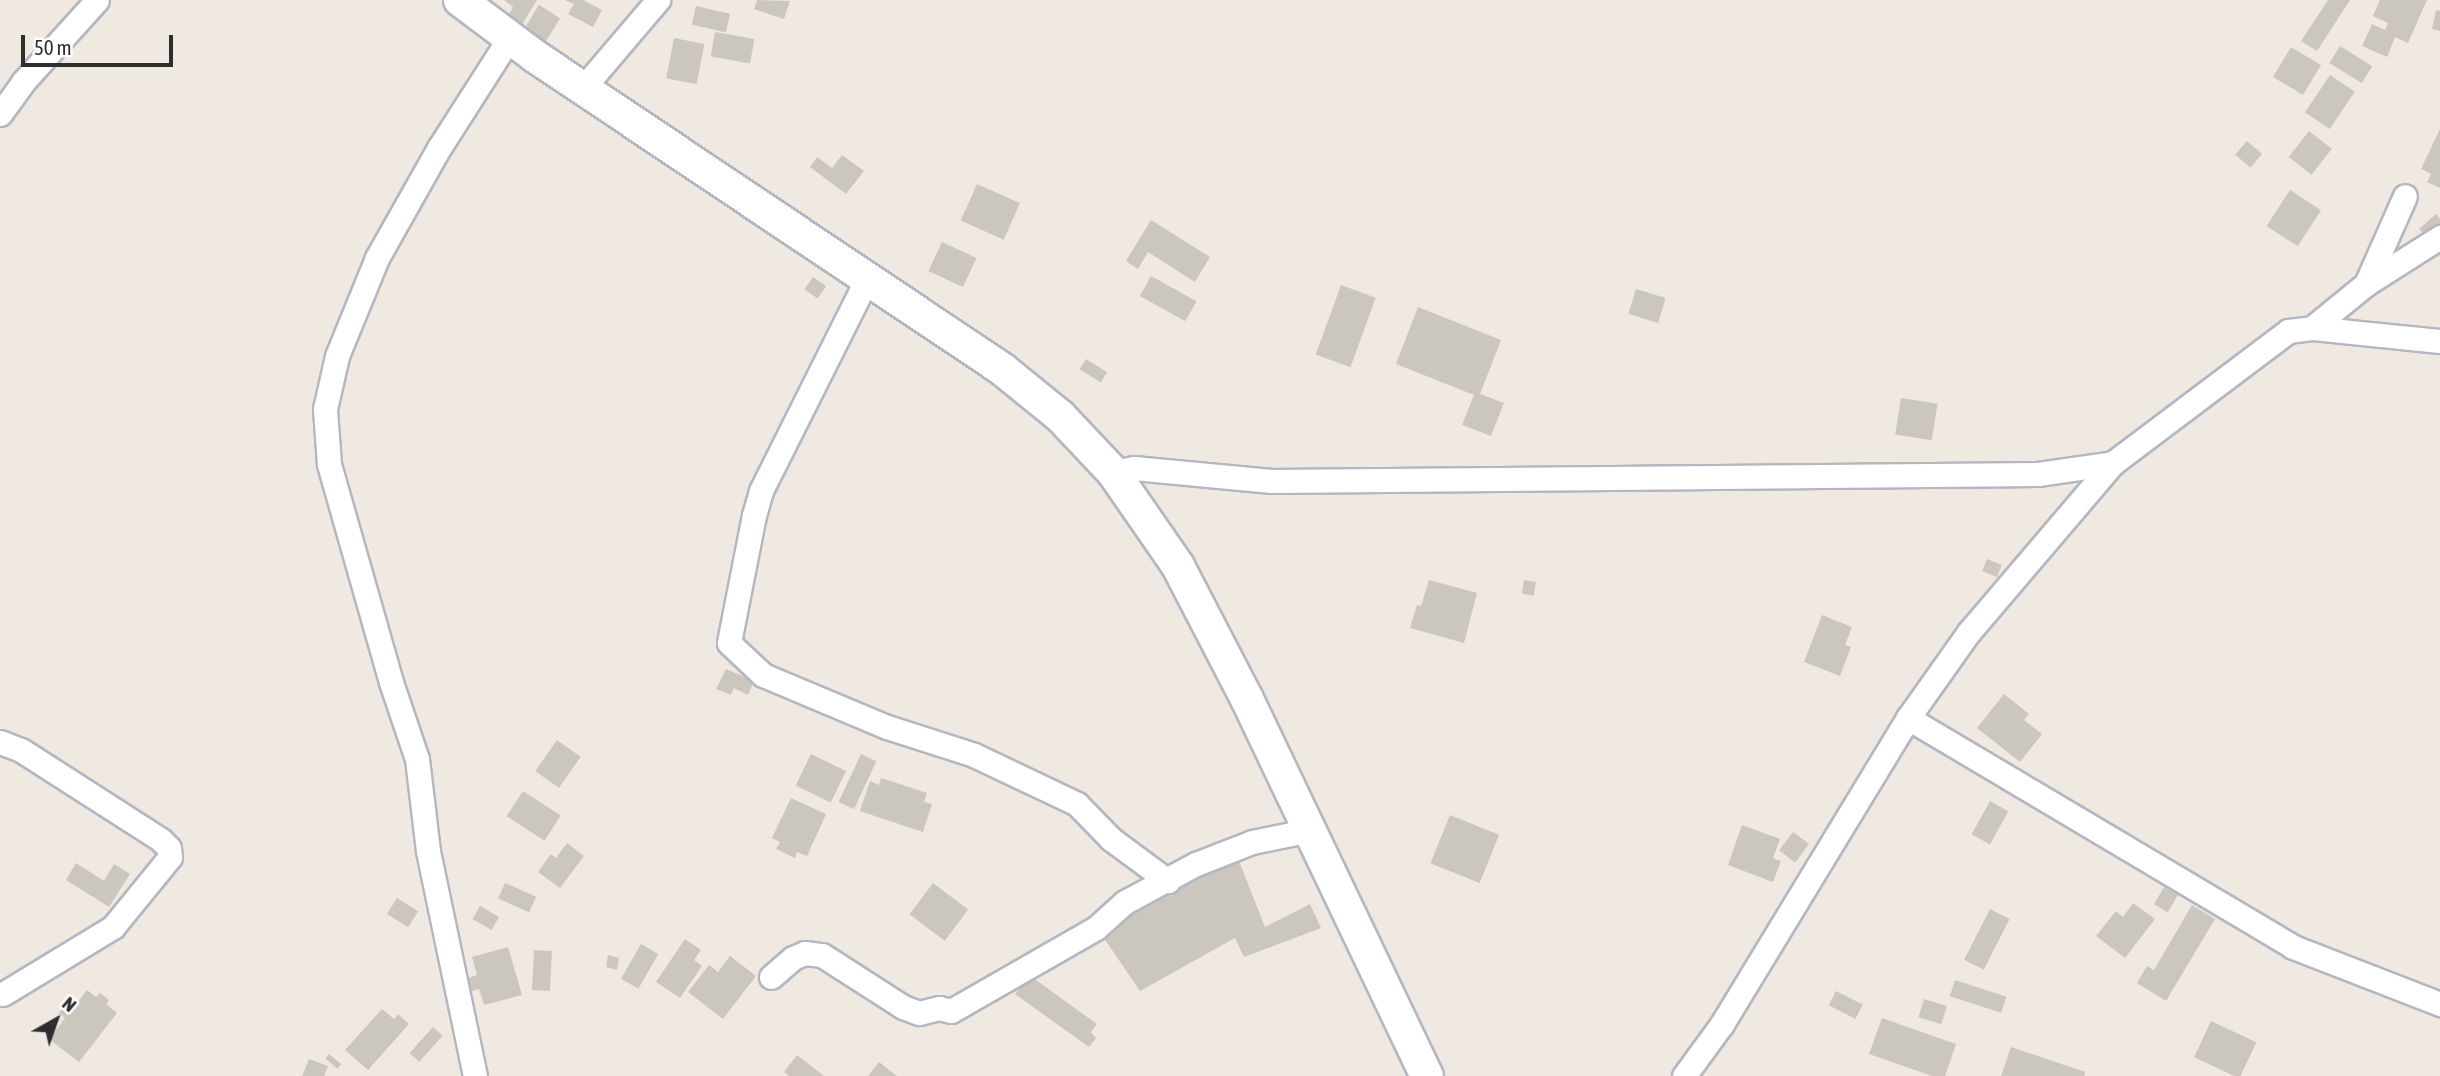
<!DOCTYPE html>
<style>
body{margin:0}
#map{position:relative;width:2440px;height:1076px;overflow:hidden;background:#efe9e1;font-family:"Asap Condensed",sans-serif}
div>[style]{position:absolute}
.building>*{inset:0;background:#cbc7bf;transform-origin:0 0}
.roads{filter:drop-shadow(2px 0 #b4b7c1) drop-shadow(-2px 0 #b4b7c1) drop-shadow(0 2px #b4b7c1) drop-shadow(0 -2px #b4b7c1)}
.street>*{height:23px;margin:-11.5px;padding:0 11.5px;transform-origin:11.5px;border-radius:11.5px;background:#fff}
.secondary>*{height:32px;margin:-16px;padding:0 16px;transform-origin:16px;border-radius:16px;background:#fff}
span{translate:-50% -50%;white-space:nowrap;text-align:center;line-height:1.15;-webkit-text-stroke:7px #fff;paint-order:stroke}
.north{position:absolute;left:21px;top:985px;width:70px;height:70px;-webkit-text-stroke:5px #fff;paint-order:stroke;rotate:40deg;font-size:19px;font-weight:700;line-height:28px;text-align:center;color:#2e2e2e}
.north::after{content:'';display:block;margin:auto;width:24px;height:32px;background:#2e2e2e;clip-path:polygon(50% 0,100% 100%,50% 72%,0 100%)}
.scale{position:absolute;left:21px;top:35px;width:152px;height:32px;box-sizing:border-box;border:4px solid #2e2e2e;border-top:0;padding-left:9px;font-size:21px;line-height:24px;white-space:nowrap;color:#2e2e2e;-webkit-text-stroke:5px #fff;paint-order:stroke}
</style>
<div id="map">
<div class="building">
<div style="clip-path:polygon(504px 0,537px 0,521px 26px,507px 18px,513px 7px)"></div>
<div style="clip-path:polygon(565px 0,583px 0,602px 10px,593px 27px,568px 14px,574px 4px)"></div>
<div style="clip-path:polygon(757px 0,790px 1px,784px 19px,754px 9px)"></div>
<div style="clip-path:polygon(2328px 0,2350px 0,2317px 51px,2301px 41px)"></div>
<div style="clip-path:polygon(2380px 0,2427px 0,2408px 43px,2395px 37px,2387px 57px,2362px 46px,2372px 24px,2385px 30px,2388px 23px,2373px 16px)"></div>
<div style="left:539px;top:5px;width:25px;height:27px;rotate:32deg"></div>
<div style="left:696px;top:6px;width:35px;height:19px;rotate:13deg"></div>
<div style="clip-path:polygon(2436px 10px,2440px 11px,2440px 31px,2432px 29px)"></div>
<div style="left:715px;top:32px;width:40px;height:25px;rotate:10deg"></div>
<div style="left:674px;top:38px;width:31px;height:41px;rotate:11deg"></div>
<div style="left:2340px;top:46px;width:38px;height:20px;rotate:32deg"></div>
<div style="left:2291px;top:47px;width:35px;height:35px;rotate:31deg"></div>
<div style="left:2330px;top:75px;width:30px;height:45px;rotate:34deg"></div>
<div style="clip-path:polygon(2440px 129px,2440px 188px,2427px 182px,2431px 174px,2421px 169px)"></div>
<div style="left:2309px;top:131px;width:29px;height:33px;rotate:38deg"></div>
<div style="left:2247px;top:141px;width:20px;height:18px;rotate:41deg"></div>
<div style="clip-path:polygon(842px 155px,864px 171px,846px 194px,810px 167px,817px 157px,832px 168px)"></div>
<div style="left:977px;top:184px;width:47px;height:40px;rotate:24deg"></div>
<div style="left:2290px;top:190px;width:37px;height:43px;rotate:33deg"></div>
<div style="clip-path:polygon(2436px 214px,2440px 219px,2440px 228px,2429px 239px,2419px 229px)"></div>
<div style="clip-path:polygon(1151px 220px,1210px 257px,1195px 282px,1148px 252px,1138px 269px,1126px 261px)"></div>
<div style="left:942px;top:242px;width:38px;height:32px;rotate:25deg"></div>
<div style="left:1151px;top:276px;width:52px;height:23px;rotate:29deg"></div>
<div style="left:813px;top:277px;width:16px;height:15px;rotate:35deg"></div>
<div style="left:1341px;top:285px;width:37px;height:74px;rotate:20deg"></div>
<div style="left:1636px;top:289px;width:31px;height:26px;rotate:17deg"></div>
<div style="clip-path:polygon(1418px 307px,1501px 340px,1480px 394px,1504px 403px,1491px 436px,1462px 425px,1474px 395px,1396px 364px)"></div>
<div style="left:1086px;top:359px;width:25px;height:12px;rotate:32deg"></div>
<div style="left:1901px;top:398px;width:37px;height:37px;rotate:9deg"></div>
<div style="left:1987px;top:559px;width:16px;height:13px;rotate:22deg"></div>
<div style="clip-path:polygon(1429px 580px,1477px 593px,1464px 643px,1410px 628px,1417px 605px,1421px 606px)"></div>
<div style="left:1524px;top:580px;width:12px;height:14px;rotate:9deg"></div>
<div style="clip-path:polygon(1822px 615px,1852px 627px,1845px 645px,1851px 647px,1840px 676px,1804px 662px)"></div>
<div style="clip-path:polygon(726px 669px,754px 681px,748px 695px,734px 688px,731px 695px,716px 689px)"></div>
<div style="clip-path:polygon(2004px 694px,2029px 714px,2024px 720px,2042px 734px,2020px 762px,1977px 728px)"></div>
<div style="left:557px;top:740px;width:29px;height:38px;rotate:35deg"></div>
<div style="left:811px;top:754px;width:39px;height:35px;rotate:26deg"></div>
<div style="left:861px;top:754px;width:17px;height:53px;rotate:25deg"></div>
<div style="clip-path:polygon(881px 778px,927px 793px,924px 802px,932px 804px,923px 832px,860px 811px,870px 781px,879px 785px)"></div>
<div style="left:523px;top:791px;width:45px;height:30px;rotate:33deg"></div>
<div style="clip-path:polygon(791px 798px,826px 814px,807px 856px,797px 852px,795px 858px,776px 849px,780px 842px,772px 838px)"></div>
<div style="left:1990px;top:801px;width:21px;height:38px;rotate:29deg"></div>
<div style="left:1450px;top:815px;width:53px;height:52px;rotate:22deg"></div>
<div style="clip-path:polygon(1742px 825px,1780px 839px,1773px 858px,1781px 861px,1773px 882px,1728px 865px)"></div>
<div style="left:1793px;top:832px;width:20px;height:23px;rotate:37deg"></div>
<div style="clip-path:polygon(567px 843px,584px 856px,560px 888px,538px 872px,551px 854px,556px 858px)"></div>
<div style="clip-path:polygon(1235px 851px,1265px 927px,1310px 904px,1321px 928px,1244px 957px,1235px 938px,1140px 991px,1099px 931px,1207px 870px)"></div>
<div style="clip-path:polygon(76px 863px,104px 881px,114px 864px,130px 874px,109px 907px,66px 880px)"></div>
<div style="left:505px;top:883px;width:34px;height:17px;rotate:24deg"></div>
<div style="left:933px;top:883px;width:44px;height:39px;rotate:37deg"></div>
<div style="left:2164px;top:887px;width:16px;height:20px;rotate:30deg"></div>
<div style="left:397px;top:898px;width:25px;height:19px;rotate:32deg"></div>
<div style="clip-path:polygon(2133px 903px,2155px 919px,2125px 958px,2096px 936px,2116px 911px,2123px 917px)"></div>
<div style="clip-path:polygon(2192px 905px,2215px 919px,2166px 1001px,2137px 983px,2147px 966px,2154px 970px)"></div>
<div style="left:480px;top:906px;width:22px;height:15px;rotate:30deg"></div>
<div style="left:1990px;top:909px;width:22px;height:57px;rotate:27deg"></div>
<div style="clip-path:polygon(685px 939px,701px 950px,694px 960px,702px 966px,680px 998px,656px 982px)"></div>
<div style="left:641px;top:944px;width:20px;height:40px;rotate:30deg"></div>
<div style="clip-path:polygon(508px 947px,522px 995px,484px 1005px,479px 989px,472px 991px,468px 978px,477px 975px,472px 957px)"></div>
<div style="left:534px;top:950px;width:18px;height:40px;rotate:3deg"></div>
<div style="clip-path:polygon(608px 955px,619px 958px,617px 970px,606px 967px)"></div>
<div style="clip-path:polygon(730px 956px,756px 976px,723px 1019px,688px 992px,709px 965px,718px 972px)"></div>
<div style="clip-path:polygon(1029px 975px,1097px 1024px,1091px 1032px,1096px 1038px,1089px 1047px,1015px 994px)"></div>
<div style="left:1955px;top:980px;width:54px;height:17px;rotate:18deg"></div>
<div style="clip-path:polygon(87px 990px,96px 997px,100px 993px,109px 1000px,106px 1004px,117px 1013px,79px 1062px,49px 1039px,65px 1018px,59px 1013px,70px 998px,77px 1003px)"></div>
<div style="left:1836px;top:991px;width:30px;height:16px;rotate:27deg"></div>
<div style="left:1924px;top:999px;width:24px;height:19px;rotate:17deg"></div>
<div style="clip-path:polygon(382px 1009px,394px 1019px,398px 1014px,409px 1024px,368px 1070px,345px 1050px)"></div>
<div style="clip-path:polygon(1882px 1018px,1956px 1044px,1945px 1076px,1932px 1076px,1869px 1054px)"></div>
<div style="left:2211px;top:1021px;width:50px;height:40px;rotate:25deg"></div>
<div style="left:433px;top:1027px;width:13px;height:35px;rotate:42deg"></div>
<div style="clip-path:polygon(2011px 1047px,2085px 1072px,2084px 1076px,2001px 1076px)"></div>
<div style="left:329px;top:1054px;width:16px;height:6px;rotate:40deg"></div>
<div style="clip-path:polygon(797px 1055px,824px 1076px,789px 1076px,784px 1072px)"></div>
<div style="clip-path:polygon(309px 1059px,328px 1066px,324px 1076px,302px 1076px)"></div>
<div style="clip-path:polygon(879px 1062px,897px 1076px,868px 1076px)"></div>
</div>
<div class="roads">
<div class="street">
<div style="left:583px;top:88px;width:116px;rotate:-49.6deg"></div>
<div style="left:0;top:114px;width:39px;rotate:-54deg"></div>
<div style="left:23px;top:82px;width:110px;rotate:-47.9deg"></div>
<div style="left:867px;top:279px;width:237px;rotate:116.6deg"></div>
<div style="left:761px;top:491px;width:25px;rotate:106deg"></div>
<div style="left:754px;top:515px;width:130px;rotate:101.1deg"></div>
<div style="left:729px;top:643px;width:47px;rotate:43.3deg"></div>
<div style="left:763px;top:675px;width:134px;rotate:22.8deg"></div>
<div style="left:887px;top:727px;width:91px;rotate:17.8deg"></div>
<div style="left:974px;top:755px;width:114px;rotate:25.4deg"></div>
<div style="left:1077px;top:804px;width:49px;rotate:45.8deg"></div>
<div style="left:1111px;top:839px;width:71px;rotate:36.4deg"></div>
<div style="left:2366px;top:284px;width:96px;rotate:-66.1deg"></div>
<div style="left:2312px;top:328px;width:70px;rotate:-39.2deg"></div>
<div style="left:2366px;top:284px;width:88px;rotate:-32.4deg"></div>
<div style="left:1113px;top:472px;width:21px;rotate:-11deg"></div>
<div style="left:1134px;top:468px;width:138px;rotate:5.4deg"></div>
<div style="left:1271px;top:481px;width:767px;rotate:-0.52deg"></div>
<div style="left:2038px;top:474px;width:76px;rotate:-8.3deg"></div>
<div style="left:1908px;top:718px;width:448px;rotate:30.7deg"></div>
<div style="left:2293px;top:947px;width:158px;rotate:21.2deg"></div>
<div style="left:0;top:742px;width:22px;rotate:21deg"></div>
<div style="left:21px;top:750px;width:166px;rotate:32.7deg"></div>
<div style="left:161px;top:840px;width:11px;rotate:45deg"></div>
<div style="left:169px;top:848px;width:9px;rotate:84deg"></div>
<div style="left:170px;top:857px;width:90px;rotate:129.2deg"></div>
<div style="left:113px;top:927px;width:129px;rotate:148.7deg"></div>
<div style="left:771px;top:977px;width:29px;rotate:-41deg"></div>
<div style="left:793px;top:958px;width:13px;rotate:-23deg"></div>
<div style="left:805px;top:953px;width:17px;rotate:7deg"></div>
<div style="left:822px;top:955px;width:96px;rotate:32.7deg"></div>
<div style="left:903px;top:1007px;width:17px;rotate:21deg"></div>
<div style="left:919px;top:1013px;width:21px;rotate:-14deg"></div>
<div style="left:939px;top:1008px;width:12px;rotate:14deg"></div>
<div style="left:951px;top:1011px;width:167px;rotate:-29.8deg"></div>
<div style="left:1096px;top:928px;width:39px;rotate:-42deg"></div>
<div style="left:1125px;top:902px;width:81px;rotate:-28.2deg"></div>
<div style="left:1196px;top:864px;width:60px;rotate:-21.4deg"></div>
<div style="left:1252px;top:842px;width:60px;rotate:-11.5deg"></div>
<div style="left:475px;top:1076px;width:230px;rotate:-101.8deg"></div>
<div style="left:428px;top:851px;width:93px;rotate:-96.8deg"></div>
<div style="left:417px;top:759px;width:81px;rotate:-108.7deg"></div>
<div style="left:391px;top:682px;width:227px;rotate:-105.9deg"></div>
<div style="left:329px;top:464px;width:55px;rotate:-94.2deg"></div>
<div style="left:325px;top:409px;width:54px;rotate:-77.2deg"></div>
<div style="left:337px;top:356px;width:106px;rotate:-67.8deg"></div>
<div style="left:377px;top:258px;width:126px;rotate:-60.6deg"></div>
<div style="left:439px;top:148px;width:132px;rotate:-57.4deg"></div>
<div style="left:1684px;top:1076px;width:64px;rotate:-53.8deg"></div>
<div style="left:1722px;top:1024px;width:358px;rotate:-58.7deg"></div>
<div style="left:1908px;top:718px;width:105px;rotate:-54.7deg"></div>
<div style="left:1969px;top:632px;width:222px;rotate:-49.6deg"></div>
<div style="left:2113px;top:463px;width:219px;rotate:-37deg"></div>
<div style="left:2288px;top:331px;width:24px;rotate:-7deg"></div>
<div style="left:2312px;top:328px;width:129px;rotate:5.8deg"></div>
</div>
<div class="secondary">
<div style="left:460px;top:0;width:95px;rotate:36.9deg"></div>
<div style="left:536px;top:57px;width:561px;rotate:33.8deg"></div>
<div style="left:1002px;top:369px;width:75px;rotate:39deg"></div>
<div style="left:1060px;top:416px;width:77px;rotate:46.6deg"></div>
<div style="left:1113px;top:472px;width:114px;rotate:55.3deg"></div>
<div style="left:1178px;top:566px;width:150px;rotate:62.6deg"></div>
<div style="left:1247px;top:699px;width:418px;rotate:64.5deg"></div>
</div>
</div>
<div class="north">N</div>
<div class="scale">50 m</div>
</div>
